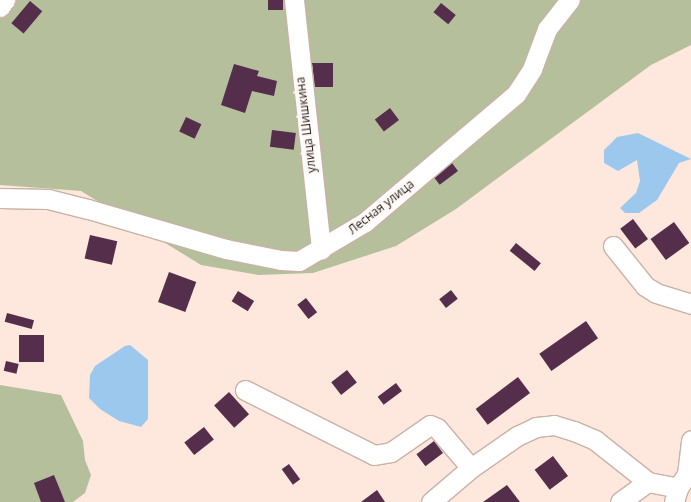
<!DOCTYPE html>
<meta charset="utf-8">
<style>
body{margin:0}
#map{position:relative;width:691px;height:502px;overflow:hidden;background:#fee8de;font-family:"Open Sans",sans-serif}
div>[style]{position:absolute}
.green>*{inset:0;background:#b6bf9c}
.water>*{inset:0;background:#9cc8ee}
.building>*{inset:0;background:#542e4b;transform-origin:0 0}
.roads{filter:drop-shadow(1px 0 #cab1a5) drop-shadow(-1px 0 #cab1a5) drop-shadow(0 1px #cab1a5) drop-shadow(0 -1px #cab1a5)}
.minor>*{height:19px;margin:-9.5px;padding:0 9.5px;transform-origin:9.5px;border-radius:9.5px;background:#fff}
span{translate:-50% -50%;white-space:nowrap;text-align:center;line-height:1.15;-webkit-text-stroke:5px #fef9f6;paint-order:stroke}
.street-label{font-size:12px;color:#241b17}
</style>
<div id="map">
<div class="green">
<div style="clip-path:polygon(0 0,691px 0,691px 45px,651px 65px,456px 209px,396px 246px,313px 273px,259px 275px,201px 265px,81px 191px,0 185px)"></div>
<div style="clip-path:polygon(0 385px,61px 395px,83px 441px,85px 460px,91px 475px,85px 493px,73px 502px,0 502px)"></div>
</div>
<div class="water">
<div style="clip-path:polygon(638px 133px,691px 159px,679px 163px,657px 200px,639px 213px,625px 213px,620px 208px,636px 193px,640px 181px,637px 160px,618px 171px,604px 163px,604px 150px,617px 137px)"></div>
<div style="clip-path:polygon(130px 345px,148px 360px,148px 419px,141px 427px,119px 421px,100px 409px,89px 398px,90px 375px,95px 366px,125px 346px)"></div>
</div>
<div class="building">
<div style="left:268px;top:0;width:15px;height:10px"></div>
<div style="left:30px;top:1px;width:16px;height:29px;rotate:40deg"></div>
<div style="left:441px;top:3px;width:19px;height:12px;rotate:39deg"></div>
<div style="clip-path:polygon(312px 63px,333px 63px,333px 87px,315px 87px)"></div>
<div style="clip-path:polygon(234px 64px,259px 71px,257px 76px,277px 81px,274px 96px,252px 91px,245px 113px,221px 105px)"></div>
<div style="left:390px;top:108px;width:15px;height:19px;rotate:53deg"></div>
<div style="left:186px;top:117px;width:17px;height:16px;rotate:25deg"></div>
<div style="left:272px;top:130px;width:24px;height:17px;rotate:7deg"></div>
<div style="left:452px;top:163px;width:10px;height:23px;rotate:53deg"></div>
<div style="left:633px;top:219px;width:25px;height:16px;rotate:53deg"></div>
<div style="left:674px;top:222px;width:26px;height:29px;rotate:54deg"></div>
<div style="left:90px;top:235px;width:28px;height:24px;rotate:13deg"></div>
<div style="left:516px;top:243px;width:32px;height:10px;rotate:39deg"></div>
<div style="left:169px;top:272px;width:29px;height:32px;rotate:20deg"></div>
<div style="left:451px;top:290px;width:11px;height:15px;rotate:52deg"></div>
<div style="left:238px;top:291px;width:19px;height:12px;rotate:32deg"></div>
<div style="left:306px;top:298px;width:18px;height:11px;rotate:52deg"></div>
<div style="left:7px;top:313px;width:28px;height:9px;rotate:15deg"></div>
<div style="left:586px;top:321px;width:21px;height:57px;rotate:55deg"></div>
<div style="left:19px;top:335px;width:25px;height:27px"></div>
<div style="left:6px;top:361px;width:13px;height:10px;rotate:13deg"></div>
<div style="left:347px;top:370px;width:16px;height:20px;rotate:52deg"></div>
<div style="left:518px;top:377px;width:20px;height:53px;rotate:53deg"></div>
<div style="left:396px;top:383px;width:10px;height:23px;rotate:53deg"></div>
<div style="left:229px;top:392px;width:30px;height:20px;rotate:48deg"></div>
<div style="left:204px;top:427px;width:16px;height:25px;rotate:52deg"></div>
<div style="left:434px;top:441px;width:15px;height:22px;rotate:53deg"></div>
<div style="left:553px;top:456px;width:25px;height:23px;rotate:53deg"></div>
<div style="left:289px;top:464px;width:19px;height:9px;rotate:54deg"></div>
<div style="clip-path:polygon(54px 475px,65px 502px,41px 502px,34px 483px)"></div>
<div style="clip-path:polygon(507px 485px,520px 502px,483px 502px)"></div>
<div style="clip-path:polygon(377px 490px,385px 502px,361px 502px)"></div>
</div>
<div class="roads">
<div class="minor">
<div style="left:294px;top:0;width:251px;rotate:83.8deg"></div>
<div style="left:0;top:7px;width:9px;rotate:-54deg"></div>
<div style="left:0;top:198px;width:48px;rotate:1.2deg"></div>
<div style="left:48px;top:199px;width:41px;rotate:14deg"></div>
<div style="left:88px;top:209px;width:144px;rotate:16.2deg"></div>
<div style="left:226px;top:249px;width:56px;rotate:11.3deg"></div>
<div style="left:281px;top:260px;width:18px;rotate:3deg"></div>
<div style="left:299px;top:261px;width:77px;rotate:-30.6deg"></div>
<div style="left:365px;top:222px;width:198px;rotate:-40.3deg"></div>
<div style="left:516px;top:94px;width:30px;rotate:-57deg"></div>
<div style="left:532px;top:69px;width:43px;rotate:-69.4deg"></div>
<div style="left:547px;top:29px;width:37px;rotate:-52deg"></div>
<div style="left:613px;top:246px;width:51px;rotate:51.3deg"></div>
<div style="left:645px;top:286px;width:13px;rotate:32deg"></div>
<div style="left:656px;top:293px;width:37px;rotate:17deg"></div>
<div style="left:245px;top:390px;width:144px;rotate:26.7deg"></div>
<div style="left:374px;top:455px;width:17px;rotate:-10deg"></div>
<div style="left:391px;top:452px;width:47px;rotate:-34.7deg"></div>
<div style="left:430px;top:425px;width:8px;rotate:23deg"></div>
<div style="left:437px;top:428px;width:52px;rotate:49.6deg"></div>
<div style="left:431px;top:502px;width:52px;rotate:-40.4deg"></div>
<div style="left:471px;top:468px;width:56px;rotate:-34.8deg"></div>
<div style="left:517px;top:436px;width:21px;rotate:-25deg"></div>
<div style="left:536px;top:427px;width:18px;rotate:-6deg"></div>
<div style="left:554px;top:425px;width:21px;rotate:17deg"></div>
<div style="left:574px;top:431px;width:23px;rotate:23deg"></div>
<div style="left:595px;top:440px;width:68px;rotate:38.4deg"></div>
<div style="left:620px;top:502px;width:34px;rotate:-36deg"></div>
<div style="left:648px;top:482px;width:31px;rotate:11deg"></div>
<div style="left:674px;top:502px;width:15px;rotate:-74deg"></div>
<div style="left:678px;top:488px;width:17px;rotate:-57deg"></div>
<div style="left:687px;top:474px;width:34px;rotate:-83deg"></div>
</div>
</div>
<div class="street-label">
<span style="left:306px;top:125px;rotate:-97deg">улица Шишкина</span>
<span style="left:381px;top:207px;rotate:-38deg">Лесная улица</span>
</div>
</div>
